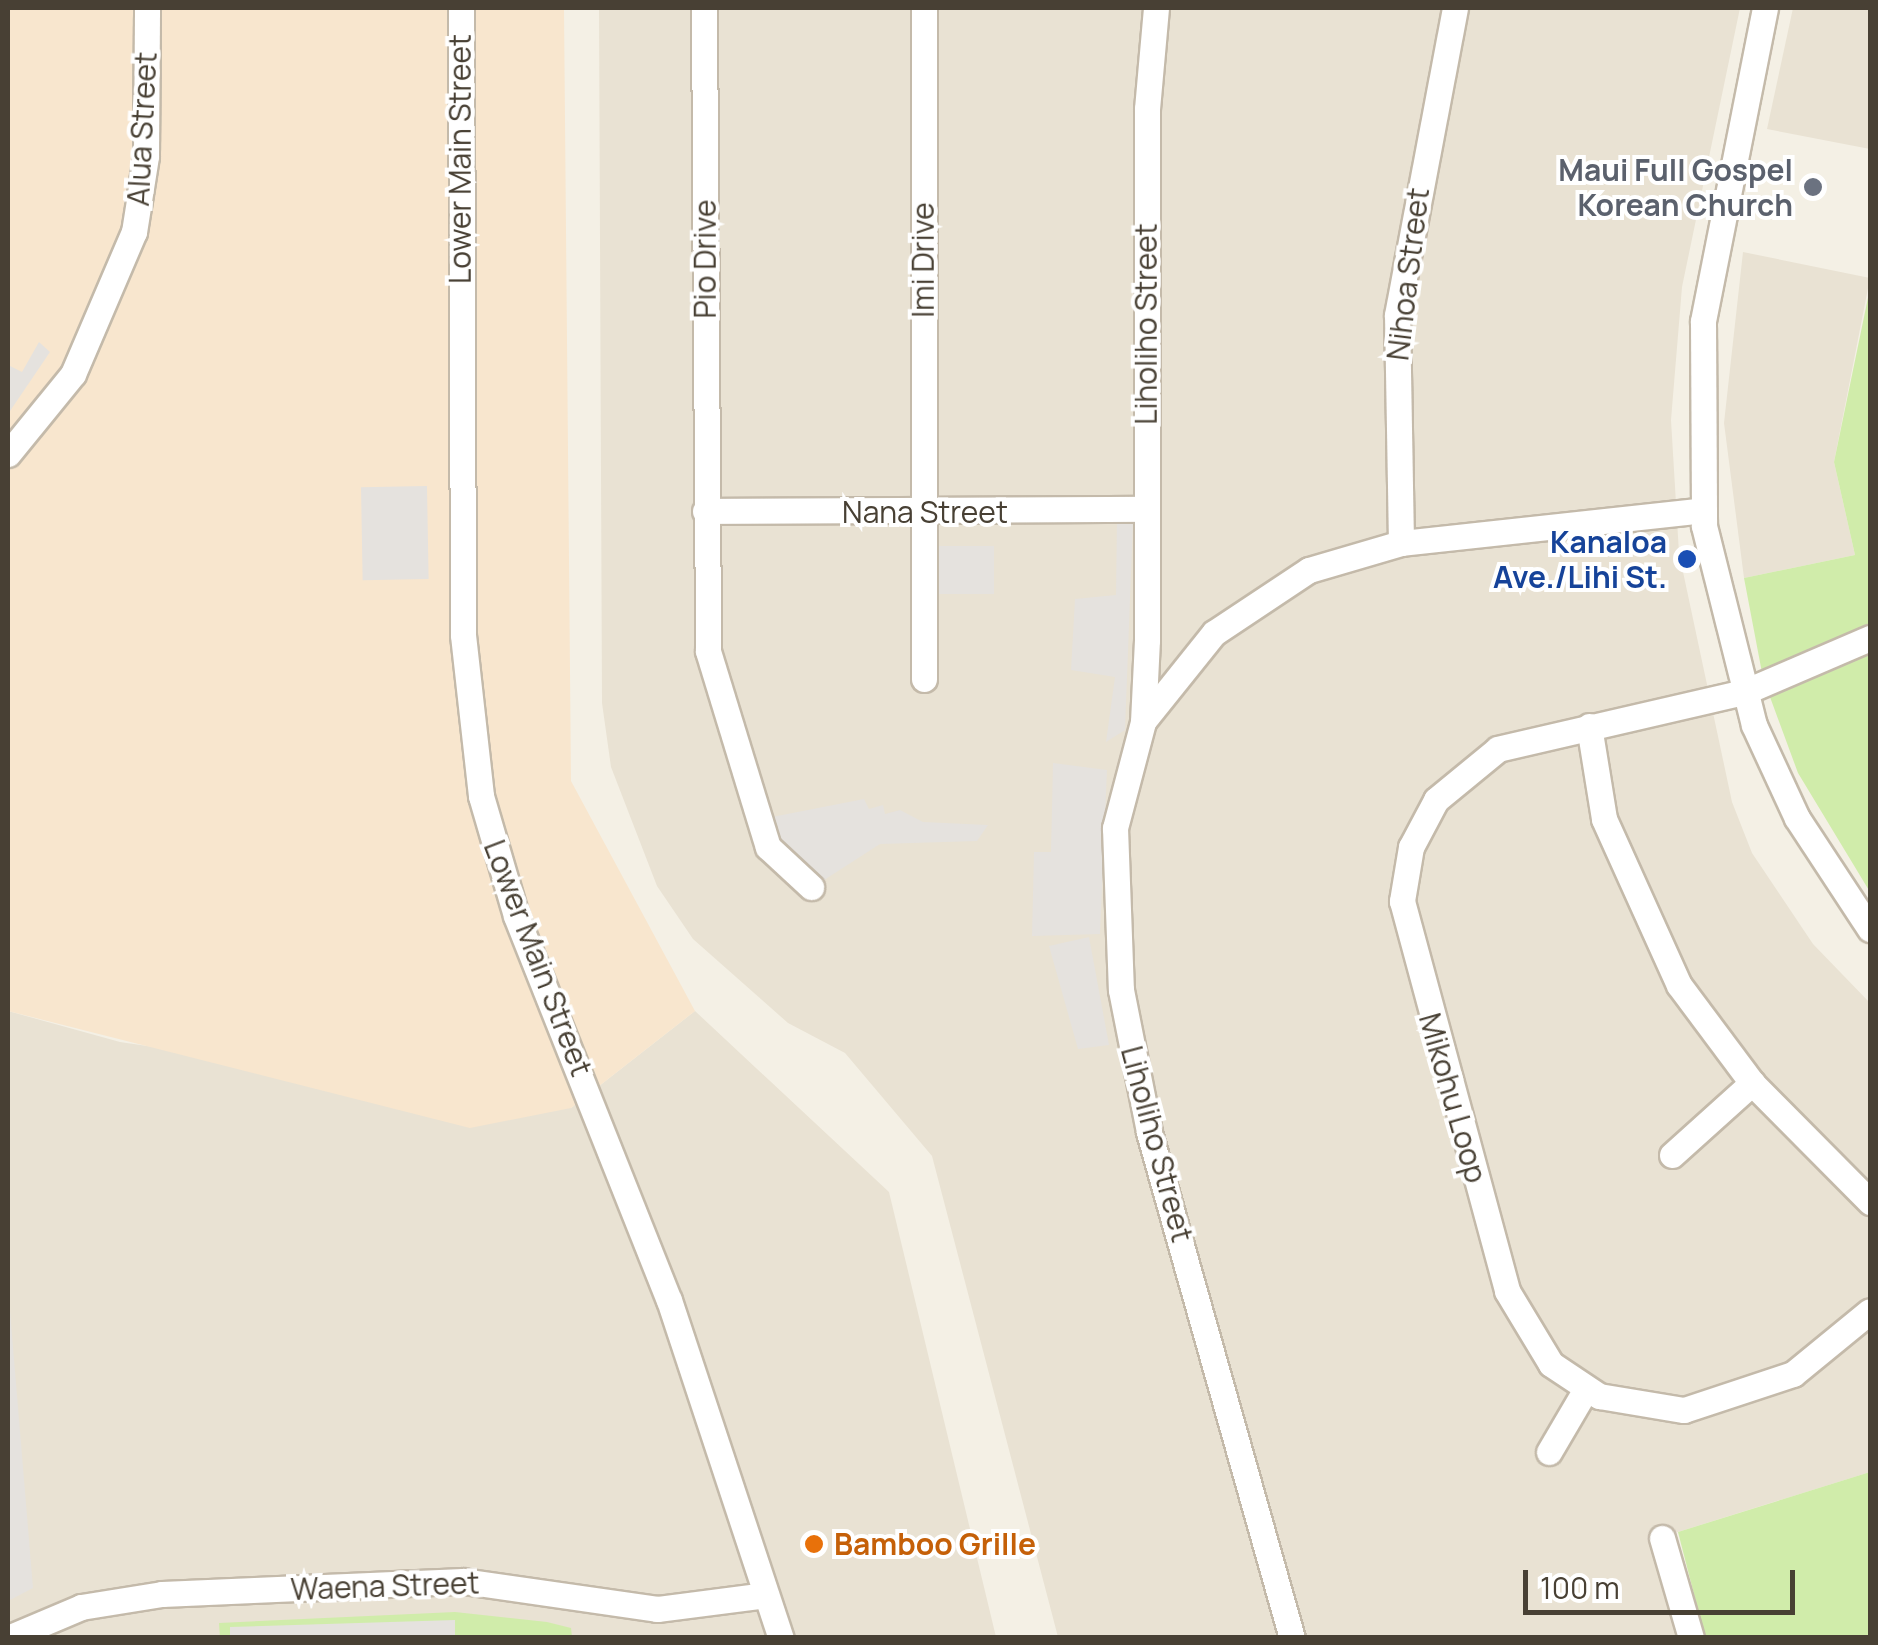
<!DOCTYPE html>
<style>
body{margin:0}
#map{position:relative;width:1878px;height:1645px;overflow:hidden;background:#f4f0e5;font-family:Manrope,sans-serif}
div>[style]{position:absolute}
.residential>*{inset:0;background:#e9e2d3}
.commercial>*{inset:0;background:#f8e6ce}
.green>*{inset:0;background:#d0ecaa}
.parking>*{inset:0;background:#e5e2de;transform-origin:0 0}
.roads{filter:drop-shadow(2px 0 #c4baaa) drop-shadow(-2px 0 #c4baaa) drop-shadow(0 2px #c4baaa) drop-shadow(0 -2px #c4baaa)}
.minor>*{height:25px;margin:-12.5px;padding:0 12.5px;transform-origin:12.5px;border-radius:12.5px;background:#fff}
.dots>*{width:28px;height:28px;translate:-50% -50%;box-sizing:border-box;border:5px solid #fff;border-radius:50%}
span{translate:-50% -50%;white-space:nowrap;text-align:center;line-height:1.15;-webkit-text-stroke:8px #fff;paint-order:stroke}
.street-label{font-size:30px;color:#484034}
.worship-label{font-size:30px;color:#5b616d;font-weight:700}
.right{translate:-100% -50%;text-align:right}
.transit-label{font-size:30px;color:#164399;font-weight:700}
.food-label{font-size:30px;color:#c56008;font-weight:700}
.left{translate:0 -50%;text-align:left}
.frame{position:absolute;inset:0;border:10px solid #484034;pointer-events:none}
.scale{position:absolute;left:1523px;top:1570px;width:272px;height:45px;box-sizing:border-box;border:5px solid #484034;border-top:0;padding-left:12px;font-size:30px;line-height:35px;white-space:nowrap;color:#484034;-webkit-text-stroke:8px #fff;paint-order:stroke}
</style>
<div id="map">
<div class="residential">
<div style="clip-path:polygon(599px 8px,1740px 8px,1682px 287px,1671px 420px,1679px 553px,1732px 802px,1752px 853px,1813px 944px,1870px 1003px,1870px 1472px,1649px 1541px,1678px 1637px,1058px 1637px,932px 1156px,845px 1053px,788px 1023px,693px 939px,657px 886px,611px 767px,602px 703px)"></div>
<div style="clip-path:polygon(1793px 8px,1870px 8px,1870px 149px,1767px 129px)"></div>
<div style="clip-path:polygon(1743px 252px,1870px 278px,1834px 462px,1855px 555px,1744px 578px,1724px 423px)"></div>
<div style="clip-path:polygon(8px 1011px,120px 1042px,571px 1108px,695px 1011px,889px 1192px,996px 1637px,8px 1637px)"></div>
</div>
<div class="commercial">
<div style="clip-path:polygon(8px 8px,564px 8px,571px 781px,695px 1011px,571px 1108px,470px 1128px,8px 1011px)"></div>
</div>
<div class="green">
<div style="clip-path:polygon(1870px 288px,1870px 892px,1798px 773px,1763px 678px,1744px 578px,1855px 555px,1834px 462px)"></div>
<div style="clip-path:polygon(1870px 1472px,1870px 1637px,1705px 1637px,1678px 1532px)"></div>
<div style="clip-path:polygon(455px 1612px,547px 1622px,571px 1628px,572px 1637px,220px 1638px,219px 1623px)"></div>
</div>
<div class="parking">
<div style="clip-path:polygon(39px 342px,50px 352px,8px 414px,8px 365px,22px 372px)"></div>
<div style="left:427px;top:486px;width:93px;height:66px;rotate:89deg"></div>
<div style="clip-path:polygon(1117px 517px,1133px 521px,1125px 730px,1106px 742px,1115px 677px,1071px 670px,1075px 599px,1116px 595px)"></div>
<div style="left:927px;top:546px;width:67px;height:48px"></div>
<div style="clip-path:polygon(1053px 763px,1107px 770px,1100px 934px,1032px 936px,1034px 852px,1051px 852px)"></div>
<div style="clip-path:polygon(864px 799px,869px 809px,883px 805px,885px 814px,900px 810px,923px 822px,988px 825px,977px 841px,880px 844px,821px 882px,804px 878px,767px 818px)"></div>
<div style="clip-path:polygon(1089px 937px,1109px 1045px,1078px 1049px,1049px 946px)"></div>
<div style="clip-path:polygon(8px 1287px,33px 1588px,8px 1601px)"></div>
<div style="clip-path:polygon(455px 1620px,455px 1637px,230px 1637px,230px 1627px)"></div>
</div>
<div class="roads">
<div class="minor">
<div style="left:461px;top:8px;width:627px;rotate:89.82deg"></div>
<div style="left:463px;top:635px;width:162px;rotate:83.6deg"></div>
<div style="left:481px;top:796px;width:125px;rotate:73.7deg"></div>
<div style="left:516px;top:916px;width:413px;rotate:68.3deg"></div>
<div style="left:669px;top:1300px;width:356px;rotate:71.7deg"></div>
<div style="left:704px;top:8px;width:643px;rotate:89.64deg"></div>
<div style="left:708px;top:651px;width:205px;rotate:73deg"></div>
<div style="left:768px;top:847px;width:59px;rotate:42.9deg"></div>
<div style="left:924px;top:8px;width:671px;rotate:90deg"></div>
<div style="left:1156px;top:8px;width:101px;rotate:95.1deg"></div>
<div style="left:1147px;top:109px;width:531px;rotate:90deg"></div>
<div style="left:1147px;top:640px;width:82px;rotate:92.8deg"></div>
<div style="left:1143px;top:722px;width:110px;rotate:104.8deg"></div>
<div style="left:1115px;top:828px;width:162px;rotate:87.9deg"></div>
<div style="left:1121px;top:990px;width:145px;rotate:78.8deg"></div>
<div style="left:1149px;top:1132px;width:526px;rotate:74.22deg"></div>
<div style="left:1765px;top:8px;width:319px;rotate:101.2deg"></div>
<div style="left:1703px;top:321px;width:205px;rotate:89.7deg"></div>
<div style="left:1704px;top:526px;width:205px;rotate:75.9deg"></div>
<div style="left:1754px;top:725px;width:102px;rotate:65.2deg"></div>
<div style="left:1797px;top:818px;width:133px;rotate:56.7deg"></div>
<div style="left:8px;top:454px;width:103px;rotate:-50.9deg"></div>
<div style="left:73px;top:374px;width:155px;rotate:-66.8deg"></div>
<div style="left:134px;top:232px;width:77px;rotate:-81deg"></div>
<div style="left:146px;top:156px;width:148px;rotate:-89.6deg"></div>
<div style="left:705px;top:511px;width:440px;rotate:-0.3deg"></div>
<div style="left:1401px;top:543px;width:228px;rotate:-91deg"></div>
<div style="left:1397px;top:315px;width:312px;rotate:-79.3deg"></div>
<div style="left:1870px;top:638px;width:137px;rotate:156.8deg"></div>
<div style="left:1744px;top:692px;width:253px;rotate:167deg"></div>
<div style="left:1498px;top:749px;width:80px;rotate:140.6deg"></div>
<div style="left:1436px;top:800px;width:53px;rotate:118deg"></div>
<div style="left:1411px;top:847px;width:55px;rotate:99.5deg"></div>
<div style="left:1402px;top:901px;width:404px;rotate:74.9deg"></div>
<div style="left:1507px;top:1291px;width:85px;rotate:58.9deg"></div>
<div style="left:1551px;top:1364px;width:58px;rotate:33.7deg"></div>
<div style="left:1599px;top:1396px;width:86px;rotate:9.4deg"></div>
<div style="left:1684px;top:1410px;width:115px;rotate:-18.3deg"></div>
<div style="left:1793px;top:1374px;width:99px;rotate:-39.3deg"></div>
<div style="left:1145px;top:719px;width:110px;rotate:-51.3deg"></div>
<div style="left:1214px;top:633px;width:114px;rotate:-33.6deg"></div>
<div style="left:1309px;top:570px;width:96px;rotate:-16.4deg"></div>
<div style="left:1401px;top:543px;width:304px;rotate:-6.2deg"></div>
<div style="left:1589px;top:726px;width:94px;rotate:80.8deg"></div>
<div style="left:1604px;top:819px;width:182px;rotate:65.7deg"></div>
<div style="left:1679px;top:985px;width:122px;rotate:53.3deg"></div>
<div style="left:1752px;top:1083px;width:168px;rotate:45.2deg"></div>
<div style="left:1672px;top:1155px;width:108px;rotate:-42deg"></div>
<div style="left:1549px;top:1452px;width:73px;rotate:-59.6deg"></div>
<div style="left:1662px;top:1538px;width:104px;rotate:73.8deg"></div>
<div style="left:8px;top:1638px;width:79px;rotate:-23deg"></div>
<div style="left:81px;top:1607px;width:82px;rotate:-9.1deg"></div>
<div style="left:162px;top:1594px;width:301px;rotate:-2.5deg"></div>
<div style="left:463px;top:1581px;width:196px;rotate:8.2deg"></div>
<div style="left:657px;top:1609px;width:110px;rotate:-7.3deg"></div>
</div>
</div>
<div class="dots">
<div style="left:1813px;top:187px;background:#6b7280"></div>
<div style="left:1687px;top:559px;background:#1a4fb4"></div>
<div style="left:814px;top:1544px;background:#e8710a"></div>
</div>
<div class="street-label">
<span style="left:142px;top:129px;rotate:-87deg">Alua Street</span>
<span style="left:460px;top:159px;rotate:-90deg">Lower Main Street</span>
<span style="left:705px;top:259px;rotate:-90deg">Pio Drive</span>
<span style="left:923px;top:260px;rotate:-90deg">Imi Drive</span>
<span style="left:1408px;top:274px;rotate:-83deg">Nihoa Street</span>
<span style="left:1146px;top:324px;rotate:-90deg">Liholiho Street</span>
<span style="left:925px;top:512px">Nana Street</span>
<span style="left:538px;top:958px;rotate:69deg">Lower Main Street</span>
<span style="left:1453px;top:1098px;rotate:74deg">Mikohu Loop</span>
<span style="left:1157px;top:1144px;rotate:75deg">Liholiho Street</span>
<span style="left:385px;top:1586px;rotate:-2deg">Waena Street</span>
</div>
<div class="worship-label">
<span class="right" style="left:1793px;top:187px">Maui Full Gospel<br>Korean Church</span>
</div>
<div class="transit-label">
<span class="right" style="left:1667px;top:559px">Kanaloa<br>Ave./Lihi St.</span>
</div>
<div class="food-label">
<span class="left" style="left:834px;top:1544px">Bamboo Grille</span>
</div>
<div class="frame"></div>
<div class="scale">100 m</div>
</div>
